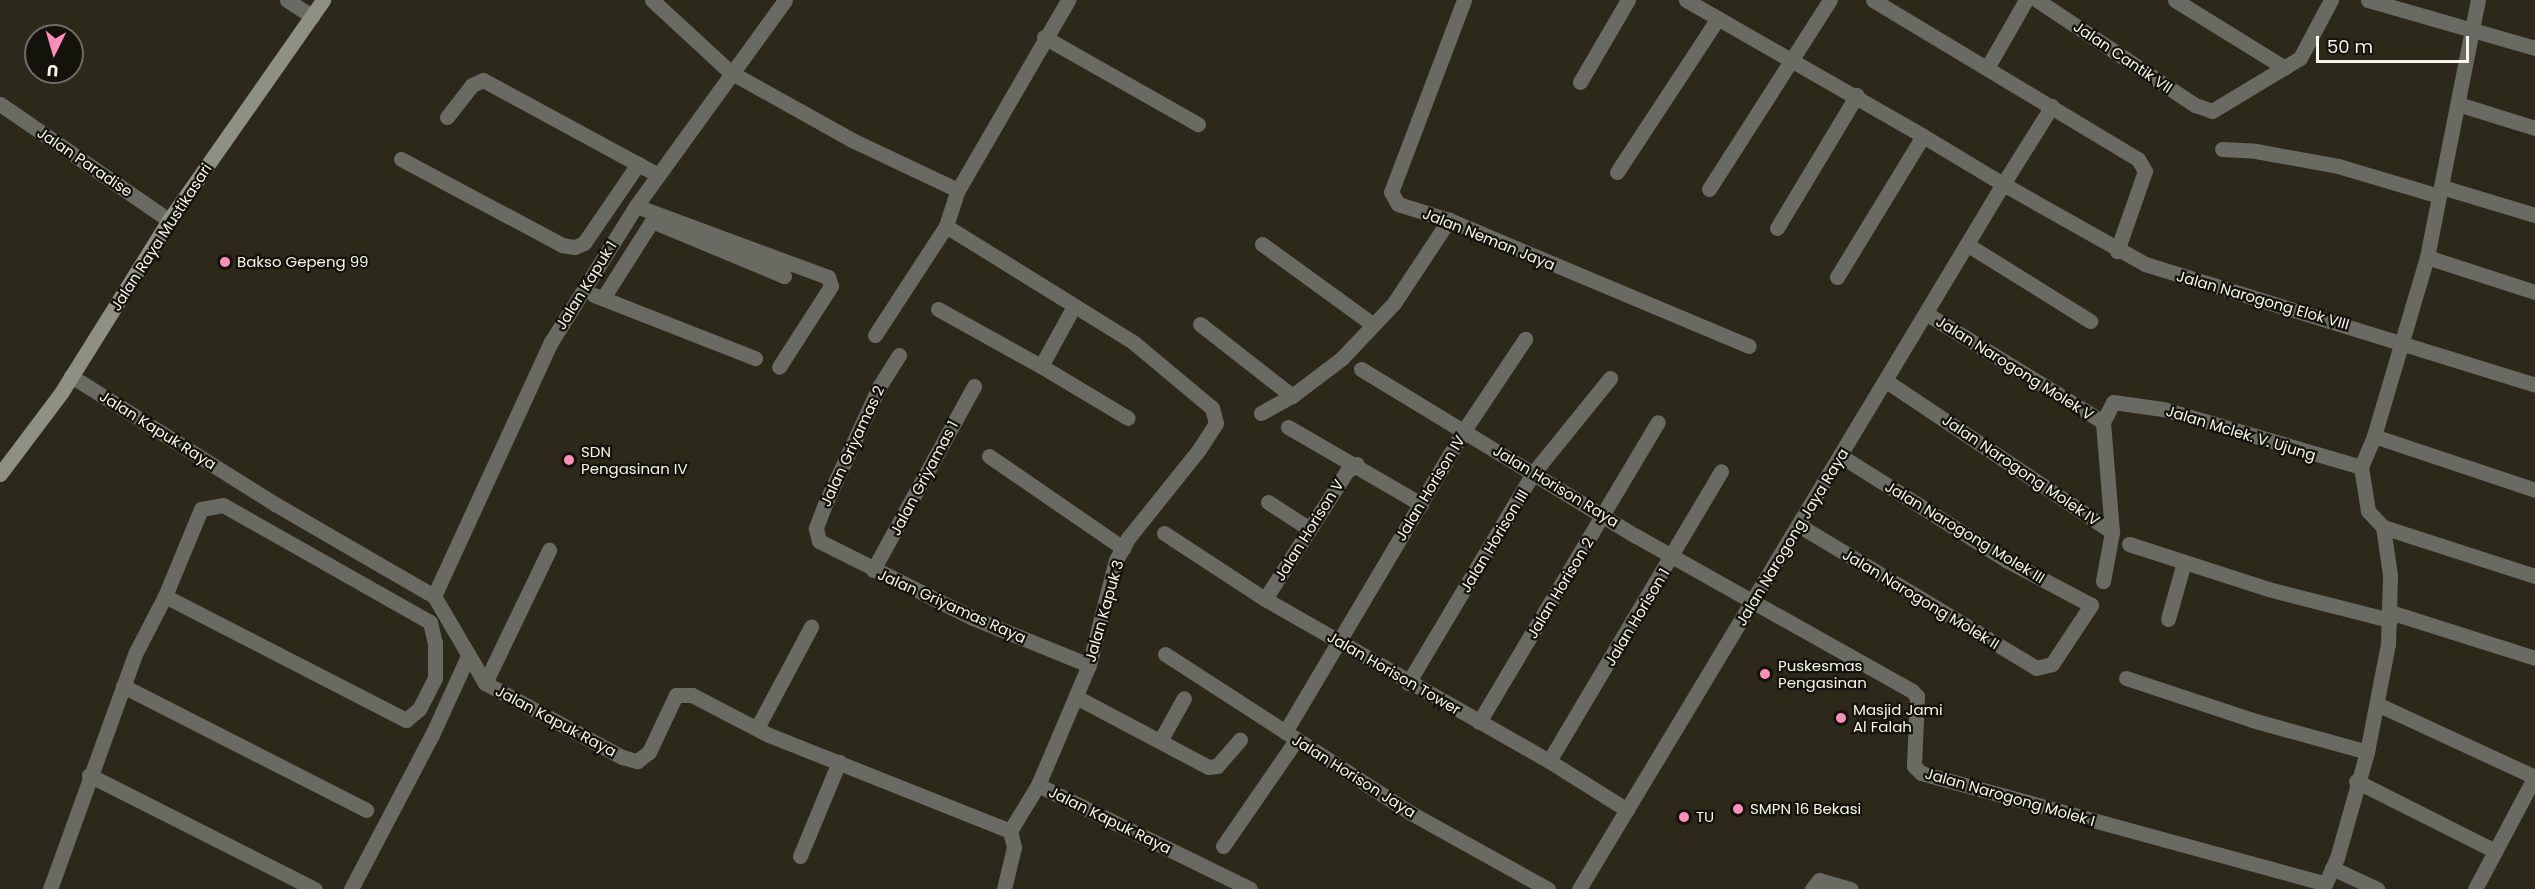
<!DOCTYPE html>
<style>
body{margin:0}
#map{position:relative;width:2535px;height:889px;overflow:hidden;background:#2d291a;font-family:Poppins,sans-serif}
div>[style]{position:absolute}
.minor>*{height:15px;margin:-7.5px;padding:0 7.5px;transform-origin:7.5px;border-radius:7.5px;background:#696b63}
.tertiary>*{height:15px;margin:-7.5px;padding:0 7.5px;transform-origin:7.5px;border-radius:7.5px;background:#696b63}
.secondary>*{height:15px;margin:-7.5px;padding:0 7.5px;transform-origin:7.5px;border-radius:7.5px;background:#8d9083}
.dots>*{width:16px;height:16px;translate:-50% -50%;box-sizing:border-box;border:3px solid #13120b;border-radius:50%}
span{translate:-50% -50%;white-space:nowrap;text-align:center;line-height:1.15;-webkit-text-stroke:4.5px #13120b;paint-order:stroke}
.street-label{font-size:15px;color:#f7f5ea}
.poi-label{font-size:15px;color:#f7f5ea}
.left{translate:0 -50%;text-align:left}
.north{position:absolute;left:24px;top:24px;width:60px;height:60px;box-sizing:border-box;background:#13120b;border:2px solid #6e6d64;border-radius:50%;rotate:185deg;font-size:16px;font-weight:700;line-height:24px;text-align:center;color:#f7f5ea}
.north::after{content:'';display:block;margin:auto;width:21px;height:27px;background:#ff8eba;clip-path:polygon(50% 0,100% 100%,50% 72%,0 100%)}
.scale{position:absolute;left:2316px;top:36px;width:153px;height:27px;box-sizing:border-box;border:3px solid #f7f5ea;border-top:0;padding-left:8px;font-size:18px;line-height:21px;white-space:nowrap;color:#f7f5ea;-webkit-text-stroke:4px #13120b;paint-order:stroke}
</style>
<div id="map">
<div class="minor">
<div style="left:287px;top:0;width:30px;rotate:33deg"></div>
<div style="left:652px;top:0;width:106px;rotate:42.7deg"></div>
<div style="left:730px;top:72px;width:140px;rotate:29.1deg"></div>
<div style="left:852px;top:140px;width:117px;rotate:25.3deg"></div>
<div style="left:1464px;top:0;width:205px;rotate:110.8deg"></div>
<div style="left:1391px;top:192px;width:14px;rotate:60deg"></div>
<div style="left:1398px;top:204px;width:53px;rotate:17.4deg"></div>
<div style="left:1449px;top:220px;width:325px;rotate:22.8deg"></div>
<div style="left:1686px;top:0;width:273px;rotate:29.8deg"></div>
<div style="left:1873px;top:0;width:309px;rotate:31deg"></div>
<div style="left:2138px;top:159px;width:14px;rotate:60deg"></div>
<div style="left:2145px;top:171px;width:85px;rotate:109.3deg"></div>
<div style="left:2037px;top:0;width:190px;rotate:33.6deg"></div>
<div style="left:2195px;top:105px;width:18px;rotate:19deg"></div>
<div style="left:2212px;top:111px;width:103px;rotate:-31.1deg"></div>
<div style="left:2300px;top:58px;width:66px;rotate:-61.9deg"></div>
<div style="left:2175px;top:0;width:129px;rotate:31.7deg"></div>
<div style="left:2368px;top:0;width:174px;rotate:16deg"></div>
<div style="left:1044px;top:37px;width:177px;rotate:29.5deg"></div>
<div style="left:1987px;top:68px;width:78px;rotate:-60.2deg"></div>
<div style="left:1580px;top:82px;width:95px;rotate:-59.7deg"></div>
<div style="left:0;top:104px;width:205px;rotate:34.5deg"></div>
<div style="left:2458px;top:104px;width:81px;rotate:17.3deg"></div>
<div style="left:447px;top:117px;width:41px;rotate:-52deg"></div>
<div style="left:472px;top:85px;width:12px;rotate:-24deg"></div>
<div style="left:483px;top:80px;width:199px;rotate:28.5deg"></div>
<div style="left:2222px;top:149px;width:34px;rotate:3deg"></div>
<div style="left:2256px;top:151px;width:83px;rotate:10.4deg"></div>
<div style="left:2338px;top:166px;width:105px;rotate:16.5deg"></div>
<div style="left:401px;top:159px;width:183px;rotate:28.1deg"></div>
<div style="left:562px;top:245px;width:13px;rotate:9deg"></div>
<div style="left:575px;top:247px;width:10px;rotate:-24deg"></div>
<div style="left:584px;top:243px;width:96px;rotate:-55.6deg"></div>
<div style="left:1617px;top:172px;width:184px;rotate:-56.7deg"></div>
<div style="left:2442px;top:187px;width:97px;rotate:16.8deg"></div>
<div style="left:1709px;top:189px;width:224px;rotate:-57.4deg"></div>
<div style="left:636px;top:206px;width:205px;rotate:20.3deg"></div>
<div style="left:828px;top:277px;width:9px;rotate:72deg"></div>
<div style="left:831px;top:286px;width:96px;rotate:122.7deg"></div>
<div style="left:1777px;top:228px;width:155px;rotate:-59deg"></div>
<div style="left:1262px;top:244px;width:136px;rotate:36deg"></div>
<div style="left:1968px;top:245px;width:144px;rotate:31.9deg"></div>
<div style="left:2427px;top:257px;width:114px;rotate:18deg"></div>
<div style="left:1837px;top:277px;width:165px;rotate:-58.6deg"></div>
<div style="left:1923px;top:136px;width:93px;rotate:31deg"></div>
<div style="left:2003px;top:184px;width:92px;rotate:-57.9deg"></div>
<div style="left:594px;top:295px;width:173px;rotate:21.4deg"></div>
<div style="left:603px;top:298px;width:91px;rotate:-57.5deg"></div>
<div style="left:652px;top:221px;width:143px;rotate:22.6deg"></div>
<div style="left:1073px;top:308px;width:66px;rotate:118.9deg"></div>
<div style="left:1041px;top:366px;width:101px;rotate:30.9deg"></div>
<div style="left:938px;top:309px;width:118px;rotate:29deg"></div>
<div style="left:1927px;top:314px;width:206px;rotate:31.5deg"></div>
<div style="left:1200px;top:324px;width:117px;rotate:38deg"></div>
<div style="left:875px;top:335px;width:130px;rotate:-56.9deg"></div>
<div style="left:899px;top:355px;width:36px;rotate:122deg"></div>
<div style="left:880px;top:385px;width:131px;rotate:114.8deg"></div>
<div style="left:825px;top:504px;width:26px;rotate:111deg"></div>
<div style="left:816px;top:528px;width:13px;rotate:77deg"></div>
<div style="left:819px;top:541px;width:172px;rotate:26.6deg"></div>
<div style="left:973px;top:618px;width:125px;rotate:22.1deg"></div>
<div style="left:1361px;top:369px;width:322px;rotate:31.3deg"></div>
<div style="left:1636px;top:536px;width:317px;rotate:29.3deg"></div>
<div style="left:1912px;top:691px;width:7px;rotate:45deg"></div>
<div style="left:1917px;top:696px;width:70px;rotate:92.5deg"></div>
<div style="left:1914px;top:766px;width:10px;rotate:45deg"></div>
<div style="left:1921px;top:773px;width:418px;rotate:15.3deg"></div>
<div style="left:71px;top:376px;width:241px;rotate:32.1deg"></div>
<div style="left:275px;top:504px;width:184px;rotate:30.1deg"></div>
<div style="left:434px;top:596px;width:101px;rotate:59.6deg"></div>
<div style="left:485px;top:683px;width:156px;rotate:28.4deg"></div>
<div style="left:622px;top:757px;width:16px;rotate:15deg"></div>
<div style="left:637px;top:761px;width:15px;rotate:-37deg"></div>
<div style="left:649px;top:752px;width:63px;rotate:-64.7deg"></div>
<div style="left:676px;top:695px;width:16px"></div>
<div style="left:692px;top:695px;width:87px;rotate:27.5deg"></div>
<div style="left:769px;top:735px;width:259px;rotate:21.7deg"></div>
<div style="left:1010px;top:831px;width:54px;rotate:-58.7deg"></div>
<div style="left:1038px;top:785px;width:236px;rotate:26.1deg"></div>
<div style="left:1886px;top:381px;width:272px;rotate:33.7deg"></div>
<div style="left:2112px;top:532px;width:50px;rotate:100.4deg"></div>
<div style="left:1261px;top:413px;width:35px;rotate:-29deg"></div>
<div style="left:1292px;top:396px;width:63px;rotate:-37.2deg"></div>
<div style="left:1342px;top:358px;width:76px;rotate:-46.6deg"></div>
<div style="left:1394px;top:303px;width:100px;rotate:-56.5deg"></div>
<div style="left:1288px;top:427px;width:154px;rotate:30.1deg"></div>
<div style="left:2374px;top:436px;width:170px;rotate:18.5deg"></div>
<div style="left:989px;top:456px;width:163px;rotate:34.5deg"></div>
<div style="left:1268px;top:502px;width:48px;rotate:33deg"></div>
<div style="left:1800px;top:526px;width:275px;rotate:31deg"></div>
<div style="left:2036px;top:668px;width:16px;rotate:-14deg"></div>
<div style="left:2052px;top:664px;width:71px;rotate:-56.5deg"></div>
<div style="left:2091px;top:605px;width:96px;rotate:-152.1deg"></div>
<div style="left:2006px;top:560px;width:195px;rotate:-147.8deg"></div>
<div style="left:2383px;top:527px;width:160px;rotate:17.9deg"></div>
<div style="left:2112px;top:532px;width:110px;rotate:-94.7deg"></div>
<div style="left:2103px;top:422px;width:22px;rotate:-63deg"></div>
<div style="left:2113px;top:402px;width:50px;rotate:8deg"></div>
<div style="left:2163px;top:409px;width:206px;rotate:16.3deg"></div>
<div style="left:1164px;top:533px;width:121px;rotate:33.2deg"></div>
<div style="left:1265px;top:599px;width:327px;rotate:29.7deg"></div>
<div style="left:1549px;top:761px;width:92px;rotate:32.1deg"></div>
<div style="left:2129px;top:544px;width:146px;rotate:17.9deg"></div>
<div style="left:2268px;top:589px;width:126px;rotate:14.3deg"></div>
<div style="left:873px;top:570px;width:210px;rotate:-61.2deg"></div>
<div style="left:434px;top:596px;width:280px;rotate:-65.3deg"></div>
<div style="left:551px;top:342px;width:160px;rotate:-58deg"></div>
<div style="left:636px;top:206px;width:254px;rotate:-54.1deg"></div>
<div style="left:1265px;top:599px;width:152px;rotate:-57.4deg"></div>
<div style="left:1347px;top:471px;width:12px;rotate:-35deg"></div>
<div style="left:2390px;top:612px;width:152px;rotate:17.6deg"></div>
<div style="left:2168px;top:619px;width:59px;rotate:-74.3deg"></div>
<div style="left:1165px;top:654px;width:291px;rotate:32.9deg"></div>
<div style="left:1409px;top:812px;width:159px;rotate:29deg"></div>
<div style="left:2126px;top:678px;width:133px;rotate:18.4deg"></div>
<div style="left:2252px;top:720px;width:119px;rotate:15.5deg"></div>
<div style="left:485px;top:683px;width:148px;rotate:-64.3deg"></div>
<div style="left:1408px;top:683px;width:246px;rotate:-59.2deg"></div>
<div style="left:1534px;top:472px;width:121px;rotate:-51deg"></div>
<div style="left:123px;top:686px;width:273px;rotate:27deg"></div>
<div style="left:1076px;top:697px;width:149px;rotate:27.9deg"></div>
<div style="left:1208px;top:767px;width:9px;rotate:-6deg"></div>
<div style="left:1217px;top:766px;width:35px;rotate:-49deg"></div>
<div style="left:2379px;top:705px;width:172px;rotate:24.8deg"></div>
<div style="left:1479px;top:722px;width:349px;rotate:-59.2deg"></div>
<div style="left:757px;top:728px;width:115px;rotate:-61.9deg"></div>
<div style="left:1285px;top:732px;width:349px;rotate:-59.3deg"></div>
<div style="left:1463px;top:432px;width:112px;rotate:-56.3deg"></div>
<div style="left:1160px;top:741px;width:49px;rotate:-60.8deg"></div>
<div style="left:1549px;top:761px;width:337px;rotate:-59.3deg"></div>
<div style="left:89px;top:775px;width:253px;rotate:26.8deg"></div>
<div style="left:2356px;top:781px;width:156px;rotate:26.7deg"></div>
<div style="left:1038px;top:785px;width:130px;rotate:-67deg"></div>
<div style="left:1089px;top:665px;width:108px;rotate:-75.6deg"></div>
<div style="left:1116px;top:560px;width:26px;rotate:-61deg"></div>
<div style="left:1129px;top:537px;width:110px;rotate:-51.3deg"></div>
<div style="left:1198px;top:451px;width:33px;rotate:-57deg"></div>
<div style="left:1216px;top:423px;width:16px;rotate:-105deg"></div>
<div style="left:1212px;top:408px;width:103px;rotate:-140.1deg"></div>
<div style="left:1133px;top:342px;width:220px;rotate:-148.2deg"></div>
<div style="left:946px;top:226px;width:38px;rotate:-72deg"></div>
<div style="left:958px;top:190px;width:220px;rotate:-59.9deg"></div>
<div style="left:1223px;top:846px;width:129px;rotate:-55.4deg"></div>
<div style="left:800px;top:856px;width:102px;rotate:-67.5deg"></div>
<div style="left:2332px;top:868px;width:50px;rotate:25deg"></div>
<div style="left:50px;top:889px;width:252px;rotate:-70.1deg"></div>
<div style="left:136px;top:652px;width:63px;rotate:-62.6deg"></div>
<div style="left:165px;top:596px;width:94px;rotate:-67.5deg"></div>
<div style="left:201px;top:509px;width:22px;rotate:-10deg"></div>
<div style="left:223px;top:505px;width:238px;rotate:29.5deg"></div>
<div style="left:430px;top:622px;width:22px;rotate:77deg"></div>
<div style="left:435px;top:643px;width:35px;rotate:90deg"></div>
<div style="left:435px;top:678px;width:35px;rotate:117deg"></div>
<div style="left:419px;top:709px;width:17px;rotate:140deg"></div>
<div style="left:406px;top:720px;width:271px;rotate:-152.8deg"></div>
<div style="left:351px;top:889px;width:174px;rotate:-62.3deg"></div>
<div style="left:432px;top:735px;width:87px;rotate:-65.5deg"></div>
<div style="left:1004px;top:889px;width:43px;rotate:-76.6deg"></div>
<div style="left:1014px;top:847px;width:16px;rotate:-104deg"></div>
<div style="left:1812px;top:889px;width:11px;rotate:-52deg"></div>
<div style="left:1819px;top:880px;width:33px;rotate:16deg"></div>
<div style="left:2323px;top:889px;width:34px;rotate:-66deg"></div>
<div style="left:2337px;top:858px;width:110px;rotate:-74.2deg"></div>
<div style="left:2367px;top:752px;width:110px;rotate:-79deg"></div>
<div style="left:2388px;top:644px;width:69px;rotate:-88.3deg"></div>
<div style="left:2390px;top:575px;width:49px;rotate:-98.3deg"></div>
<div style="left:2383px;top:527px;width:22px;rotate:-133deg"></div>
<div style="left:2368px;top:511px;width:45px;rotate:-99deg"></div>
<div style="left:2361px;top:467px;width:34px;rotate:-67deg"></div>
<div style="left:2374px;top:436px;width:187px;rotate:-73.5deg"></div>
<div style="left:2427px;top:257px;width:262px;rotate:-78.8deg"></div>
<div style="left:2475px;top:889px;width:128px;rotate:-62deg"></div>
</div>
<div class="tertiary">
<div style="left:1579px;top:889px;width:823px;rotate:-58.98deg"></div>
<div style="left:2003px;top:184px;width:163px;rotate:29.4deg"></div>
<div style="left:2145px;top:264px;width:408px;rotate:17.2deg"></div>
</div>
<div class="secondary">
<div style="left:0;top:474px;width:101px;rotate:-53deg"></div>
<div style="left:61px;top:393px;width:204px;rotate:-58deg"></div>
<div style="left:169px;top:220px;width:269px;rotate:-55deg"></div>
</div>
<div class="dots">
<div style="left:225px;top:262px;background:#ff8eba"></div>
<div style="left:569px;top:460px;background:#ff8eba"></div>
<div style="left:1765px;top:674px;background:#ff8eba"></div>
<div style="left:1841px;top:718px;background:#ff8eba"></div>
<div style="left:1738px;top:809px;background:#ff8eba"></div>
<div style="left:1684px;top:817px;background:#ff8eba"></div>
</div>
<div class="street-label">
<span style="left:2123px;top:57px;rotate:34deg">Jalan Cantik VII</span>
<span style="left:85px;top:162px;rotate:34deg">Jalan Paradise</span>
<span style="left:161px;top:237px;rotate:-57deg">Jalan Raya Mustikasari</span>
<span style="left:1489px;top:239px;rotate:22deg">Jalan Neman Jaya</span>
<span style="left:586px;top:285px;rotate:-58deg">Jalan Kapuk 1</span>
<span style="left:2263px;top:300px;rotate:16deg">Jalan Narogong Elok VIII</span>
<span style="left:2015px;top:368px;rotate:32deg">Jalan Narogong Molek V</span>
<span style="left:158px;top:430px;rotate:32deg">Jalan Kapuk Raya</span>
<span style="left:2241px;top:433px;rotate:17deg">Jalan Mclek. V. Ujung</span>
<span style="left:852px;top:446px;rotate:-65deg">Jalan Griyamas 2</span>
<span style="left:2021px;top:470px;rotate:34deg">Jalan Narogong Molek IV</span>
<span style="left:924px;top:478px;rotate:-62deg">Jalan Griyamas 1</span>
<span style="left:1556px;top:486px;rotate:31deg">Jalan Horison Raya</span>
<span style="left:1430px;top:488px;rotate:-59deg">Jalan Horison IV</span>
<span style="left:1309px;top:530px;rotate:-58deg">Jalan Horison V</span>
<span style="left:1965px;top:532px;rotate:31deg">Jalan Narogong Molek III</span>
<span style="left:1792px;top:537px;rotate:-59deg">Jalan Narogong Jaya Raya</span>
<span style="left:1494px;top:541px;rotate:-59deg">Jalan Horison III</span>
<span style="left:1560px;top:588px;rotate:-59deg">Jalan Horison 2</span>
<span style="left:1921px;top:599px;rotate:31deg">Jalan Narogong Molek II</span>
<span style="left:952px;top:606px;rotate:24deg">Jalan Griyamas Raya</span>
<span style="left:1104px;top:611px;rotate:-74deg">Jalan Kapuk 3</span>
<span style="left:1637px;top:617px;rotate:-59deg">Jalan Horison 1</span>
<span style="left:1394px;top:673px;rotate:30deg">Jalan Horison Tower</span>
<span style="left:556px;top:721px;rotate:28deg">Jalan Kapuk Raya</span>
<span style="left:1354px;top:776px;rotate:32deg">Jalan Horison Jaya</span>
<span style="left:2010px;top:797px;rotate:16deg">Jalan Narogong Molek I</span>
<span style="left:1110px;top:820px;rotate:26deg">Jalan Kapuk Raya</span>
</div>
<div class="poi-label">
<span class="left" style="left:237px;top:262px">Bakso Gepeng 99</span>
<span class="left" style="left:581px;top:460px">SDN<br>Pengasinan IV</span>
<span class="left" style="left:1778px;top:674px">Puskesmas<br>Pengasinan</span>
<span class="left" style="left:1853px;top:718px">Masjid Jami<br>Al Falah</span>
<span class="left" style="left:1750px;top:809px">SMPN 16 Bekasi</span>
<span class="left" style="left:1696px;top:817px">TU</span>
</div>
<div class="north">U</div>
<div class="scale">50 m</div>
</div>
